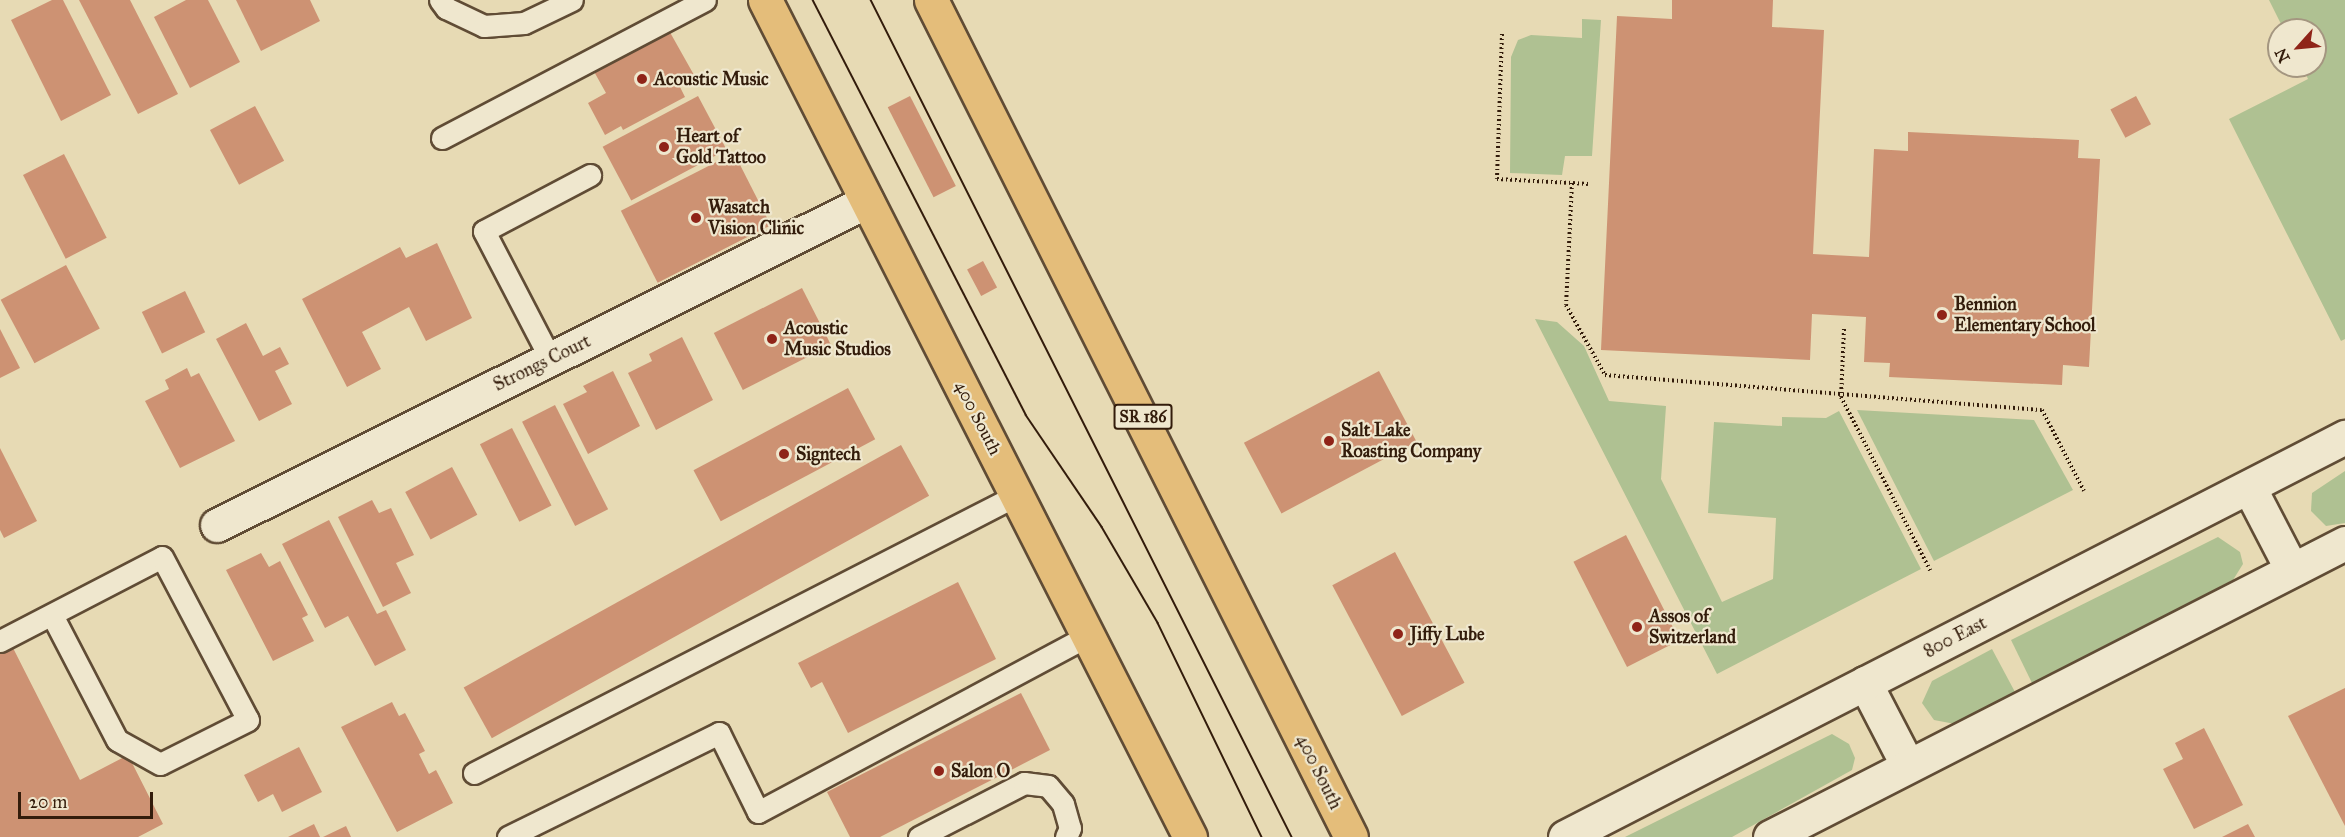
<!DOCTYPE html>
<style>
body{margin:0}
#map{position:relative;width:2345px;height:837px;overflow:hidden;background:#e7dab4;font-family:"IM FELL Great Primer",serif}
div>[style]{position:absolute}
.green>*{inset:0;background:#afc192}
.building>*{inset:0;background:#cd9273;transform-origin:0 0}
.path>*{height:4px;margin-top:-2px;transform-origin:0;background:repeating-linear-gradient(90deg,#331c0b 0 1.5px,transparent 0 4.5px)}
.roads{filter:drop-shadow(2px 0 #604c35) drop-shadow(-2px 0 #604c35) drop-shadow(0 2px #604c35) drop-shadow(0 -2px #604c35)}
.lane>*{height:21px;margin:-10.5px;padding:0 10.5px;transform-origin:10.5px;border-radius:10.5px;background:#efe7ce}
.street>*{height:33px;margin:-16.5px;padding:0 16.5px;transform-origin:16.5px;border-radius:16.5px;background:#efe7ce}
.primary>*{height:33px;margin:-16.5px;padding:0 16.5px;transform-origin:16.5px;border-radius:16.5px;background:#e4bd7a}
.tram>*{height:1.5px;margin:-0.75px;padding:0 0.75px;transform-origin:0.75px;border-radius:0.75px;background:#331c0b}
.dots>*{width:16px;height:16px;translate:-50% -50%;box-sizing:border-box;border:3px solid #efe7ce;border-radius:50%}
span{translate:-50% -50%;white-space:nowrap;text-align:center;line-height:1.15;-webkit-text-stroke:4.5px #efe7ce;paint-order:stroke}
.shield-label span{padding:2px 4px;background:#efe7ce;border:2px solid;border-radius:4px;-webkit-text-stroke-width:0}
.shield-label{font-size:16px;color:#331c0b;font-weight:700}
.poi-label{font-size:18px;color:#331c0b;font-weight:700}
.left{translate:0 -50%;text-align:left}
.street-label{font-size:18px;color:#331c0b}
.north{position:absolute;left:2267px;top:18px;width:60px;height:60px;box-sizing:border-box;background:#efe7ce;border:2px solid #a49680;border-radius:50%;rotate:243deg;font-size:16px;font-weight:700;line-height:24px;text-align:center;color:#331c0b}
.north::after{content:'';display:block;margin:auto;width:21px;height:27px;background:#8f2418;clip-path:polygon(50% 0,100% 100%,50% 72%,0 100%)}
.scale{position:absolute;left:18px;top:792px;width:135px;height:27px;box-sizing:border-box;border:3px solid #331c0b;border-top:0;padding-left:8px;font-size:18px;line-height:21px;white-space:nowrap;color:#331c0b;-webkit-text-stroke:4px #efe7ce;paint-order:stroke}
</style>
<div id="map">
<div class="green">
<div style="clip-path:polygon(2269px 0,2345px 0,2345px 339px,2341px 341px,2229px 119px,2308px 79px,2302px 66px,2315px 66px,2315px 30px,2284px 30px)"></div>
<div style="clip-path:polygon(1582px 19px,1601px 20px,1592px 156px,1565px 156px,1562px 175px,1510px 173px,1511px 57px,1518px 40px,1531px 35px,1582px 38px)"></div>
<div style="clip-path:polygon(1535px 319px,1557px 322px,1584px 346px,1609px 401px,1666px 406px,1661px 479px,1722px 602px,1773px 579px,1776px 518px,1708px 513px,1714px 422px,1782px 426px,1782px 417px,1826px 418px,1839px 411px,1921px 569px,1717px 674px)"></div>
<div style="clip-path:polygon(1857px 410px,2034px 420px,2073px 490px,1934px 561px)"></div>
<div style="clip-path:polygon(2345px 471px,2345px 523px,2326px 526px,2311px 511px,2312px 493px)"></div>
<div style="clip-path:polygon(2218px 537px,2240px 552px,2243px 564px,2233px 580px,2032px 683px,2011px 640px)"></div>
<div style="clip-path:polygon(1992px 649px,2015px 692px,1955px 724px,1934px 720px,1922px 703px,1932px 681px)"></div>
<div style="clip-path:polygon(1832px 734px,1849px 744px,1855px 758px,1852px 770px,1732px 837px,1625px 837px)"></div>
</div>
<div class="building">
<div style="clip-path:polygon(52px 0,63px 0,111px 95px,61px 121px,11px 20px)"></div>
<div style="clip-path:polygon(79px 0,130px 0,178px 94px,138px 114px)"></div>
<div style="clip-path:polygon(186px 0,208px 0,240px 62px,190px 88px,154px 17px)"></div>
<div style="clip-path:polygon(236px 0,310px 0,320px 21px,261px 51px)"></div>
<div style="clip-path:polygon(1672px 0,1773px 0,1772px 27px,1824px 30px,1813px 254px,1869px 257px,1874px 149px,1908px 151px,1908px 132px,2079px 140px,2078px 158px,2100px 159px,2089px 367px,2063px 365px,2062px 385px,1889px 377px,1890px 363px,1864px 362px,1866px 317px,1812px 314px,1810px 360px,1601px 350px,1617px 16px,1672px 19px)"></div>
<div style="clip-path:polygon(667px 27px,694px 75px,678px 83px,685px 97px,623px 130px,621px 126px,605px 135px,588px 103px,606px 93px,592px 68px)"></div>
<div style="left:698px;top:96px;width:61px;height:108px;rotate:62deg"></div>
<div style="left:910px;top:96px;width:101px;height:25px;rotate:63deg"></div>
<div style="left:2136px;top:96px;width:32px;height:29px;rotate:62deg"></div>
<div style="left:255px;top:106px;width:62px;height:51px;rotate:62deg"></div>
<div style="left:734px;top:153px;width:81px;height:127px;rotate:63deg"></div>
<div style="left:64px;top:154px;width:94px;height:46px;rotate:63deg"></div>
<div style="clip-path:polygon(437px 243px,472px 318px,426px 341px,409px 307px,362px 332px,381px 369px,347px 387px,302px 299px,400px 247px,406px 258px)"></div>
<div style="left:983px;top:261px;width:30px;height:18px;rotate:62deg"></div>
<div style="left:66px;top:265px;width:72px;height:74px;rotate:62deg"></div>
<div style="left:802px;top:288px;width:64px;height:99px;rotate:63deg"></div>
<div style="left:185px;top:291px;width:46px;height:48px;rotate:64deg"></div>
<div style="clip-path:polygon(246px 323px,263px 356px,280px 347px,289px 364px,275px 371px,292px 404px,259px 421px,216px 339px)"></div>
<div style="clip-path:polygon(0 329px,20px 368px,0 378px)"></div>
<div style="clip-path:polygon(682px 337px,713px 400px,656px 430px,628px 373px,652px 361px,649px 354px)"></div>
<div style="clip-path:polygon(187px 368px,191px 377px,199px 373px,235px 441px,180px 468px,145px 401px,169px 389px,165px 380px)"></div>
<div style="clip-path:polygon(613px 371px,640px 426px,588px 454px,563px 404px,587px 392px,583px 386px)"></div>
<div style="left:1379px;top:371px;width:80px;height:153px;rotate:62deg"></div>
<div style="left:848px;top:388px;width:58px;height:175px;rotate:62deg"></div>
<div style="left:555px;top:405px;width:117px;height:37px;rotate:63deg"></div>
<div style="left:512px;top:428px;width:87px;height:36px;rotate:63deg"></div>
<div style="left:901px;top:445px;width:58px;height:500px;rotate:61deg"></div>
<div style="clip-path:polygon(0 448px,37px 521px,4px 538px,0 530px)"></div>
<div style="left:452px;top:467px;width:54px;height:53px;rotate:62deg"></div>
<div style="clip-path:polygon(372px 500px,379px 513px,391px 508px,414px 555px,396px 563px,411px 593px,383px 607px,338px 517px)"></div>
<div style="clip-path:polygon(329px 520px,377px 614px,386px 610px,406px 650px,375px 666px,348px 616px,325px 628px,282px 544px)"></div>
<div style="left:1626px;top:535px;width:118px;height:59px;rotate:63deg"></div>
<div style="left:1395px;top:552px;width:148px;height:71px;rotate:62deg"></div>
<div style="clip-path:polygon(261px 553px,269px 567px,280px 561px,308px 615px,302px 618px,314px 641px,273px 661px,226px 570px)"></div>
<div style="clip-path:polygon(958px 582px,996px 659px,848px 733px,822px 682px,811px 688px,798px 663px)"></div>
<div style="clip-path:polygon(12px 646px,80px 780px,128px 755px,163px 824px,138px 837px,0 837px,0 651px)"></div>
<div style="clip-path:polygon(2345px 688px,2345px 826px,2288px 716px)"></div>
<div style="clip-path:polygon(1021px 693px,1050px 750px,880px 837px,850px 837px,827px 792px)"></div>
<div style="clip-path:polygon(392px 702px,399px 716px,405px 713px,425px 751px,419px 754px,429px 774px,436px 770px,453px 803px,397px 832px,341px 727px)"></div>
<div style="clip-path:polygon(2204px 728px,2243px 805px,2194px 829px,2163px 769px,2183px 759px,2175px 743px)"></div>
<div style="clip-path:polygon(299px 747px,322px 792px,282px 812px,273px 794px,258px 802px,244px 775px)"></div>
<div style="clip-path:polygon(314px 824px,320px 837px,288px 837px)"></div>
<div style="clip-path:polygon(2248px 824px,2255px 837px,2222px 837px)"></div>
<div style="clip-path:polygon(346px 826px,351px 837px,323px 837px)"></div>
</div>
<div class="path">
<div style="left:1502px;top:34px;width:145px;rotate:92deg"></div>
<div style="left:1497px;top:179px;width:75px;rotate:3.1deg"></div>
<div style="left:1588px;top:184px;width:16px;rotate:-176deg"></div>
<div style="left:1572px;top:183px;width:122px;rotate:92.8deg"></div>
<div style="left:1566px;top:305px;width:80px;rotate:60.9deg"></div>
<div style="left:1605px;top:375px;width:438px;rotate:4.6deg"></div>
<div style="left:2042px;top:410px;width:91px;rotate:62.6deg"></div>
<div style="left:1844px;top:329px;width:68px;rotate:92.5deg"></div>
<div style="left:1841px;top:397px;width:195px;rotate:62.8deg"></div>
</div>
<div class="roads">
<div class="lane">
<div style="left:440px;top:0;width:10px;rotate:53deg"></div>
<div style="left:446px;top:8px;width:42px;rotate:25.3deg"></div>
<div style="left:484px;top:26px;width:40px;rotate:-4.3deg"></div>
<div style="left:524px;top:23px;width:53px;rotate:-25.6deg"></div>
<div style="left:442px;top:138px;width:297px;rotate:-27.7deg"></div>
<div style="left:550px;top:358px;width:143px;rotate:-117.5deg"></div>
<div style="left:484px;top:231px;width:120px;rotate:-27.8deg"></div>
<div style="left:0;top:641px;width:182px;rotate:-27.4deg"></div>
<div style="left:162px;top:557px;width:184px;rotate:62.2deg"></div>
<div style="left:248px;top:720px;width:98px;rotate:153.4deg"></div>
<div style="left:160px;top:764px;width:49px;rotate:-150.8deg"></div>
<div style="left:117px;top:740px;width:141px;rotate:-117.5deg"></div>
<div style="left:474px;top:773px;width:610px;rotate:-27.11deg"></div>
<div style="left:508px;top:837px;width:235px;rotate:-26.2deg"></div>
<div style="left:719px;top:733px;width:88px;rotate:63.7deg"></div>
<div style="left:758px;top:812px;width:374px;rotate:-28.1deg"></div>
<div style="left:919px;top:837px;width:118px;rotate:-27.2deg"></div>
<div style="left:1024px;top:783px;width:24px;rotate:7deg"></div>
<div style="left:1048px;top:786px;width:23px;rotate:50deg"></div>
<div style="left:1063px;top:804px;width:25px;rotate:74deg"></div>
<div style="left:1070px;top:828px;width:10px;rotate:114deg"></div>
</div>
<div class="street">
<div style="left:2249px;top:487px;width:93px;rotate:62.6deg"></div>
<div style="left:217px;top:525px;width:726px;rotate:-26.49deg"></div>
<div style="left:1865px;top:683px;width:93px;rotate:62.6deg"></div>
<div style="left:1565px;top:837px;width:877px;rotate:-27.15deg"></div>
<div style="left:1770px;top:837px;width:646px;rotate:-27.08deg"></div>
</div>
<div class="primary">
<div style="left:765px;top:0;width:939px;rotate:63.08deg"></div>
<div style="left:931px;top:0;width:936px;rotate:63.35deg"></div>
</div>
</div>
<div class="tram">
<div style="left:813px;top:0;width:466px;rotate:62.8deg"></div>
<div style="left:1026px;top:415px;width:135px;rotate:55.8deg"></div>
<div style="left:1102px;top:527px;width:111px;rotate:59.7deg"></div>
<div style="left:1158px;top:623px;width:238px;rotate:64.1deg"></div>
<div style="left:871px;top:0;width:937px;rotate:63.3deg"></div>
</div>
<div class="dots">
<div style="left:642px;top:79px;background:#8f2418"></div>
<div style="left:664px;top:147px;background:#8f2418"></div>
<div style="left:696px;top:218px;background:#8f2418"></div>
<div style="left:1942px;top:315px;background:#8f2418"></div>
<div style="left:772px;top:339px;background:#8f2418"></div>
<div style="left:1329px;top:441px;background:#8f2418"></div>
<div style="left:784px;top:454px;background:#8f2418"></div>
<div style="left:1637px;top:627px;background:#8f2418"></div>
<div style="left:1398px;top:634px;background:#8f2418"></div>
<div style="left:939px;top:771px;background:#8f2418"></div>
</div>
<div class="shield-label">
<span style="left:1143px;top:417px">SR 186</span>
</div>
<div class="poi-label">
<span class="left" style="left:654px;top:79px">Acoustic Music</span>
<span class="left" style="left:676px;top:147px">Heart of<br>Gold Tattoo</span>
<span class="left" style="left:708px;top:218px">Wasatch<br>Vision Clinic</span>
<span class="left" style="left:1954px;top:315px">Bennion<br>Elementary School</span>
<span class="left" style="left:784px;top:339px">Acoustic<br>Music Studios</span>
<span class="left" style="left:1341px;top:441px">Salt Lake<br>Roasting Company</span>
<span class="left" style="left:796px;top:454px">Signtech</span>
<span class="left" style="left:1649px;top:627px">Assos of<br>Switzerland</span>
<span class="left" style="left:1410px;top:634px">Jiffy Lube</span>
<span class="left" style="left:951px;top:771px">Salon O</span>
</div>
<div class="street-label">
<span style="left:542px;top:363px;rotate:-26deg">Strongs Court</span>
<span style="left:978px;top:418px;rotate:63deg">400 South</span>
<span style="left:1955px;top:637px;rotate:-27deg">800 East</span>
<span style="left:1319px;top:772px;rotate:64deg">400 South</span>
</div>
<div class="north">N</div>
<div class="scale">20 m</div>
</div>
